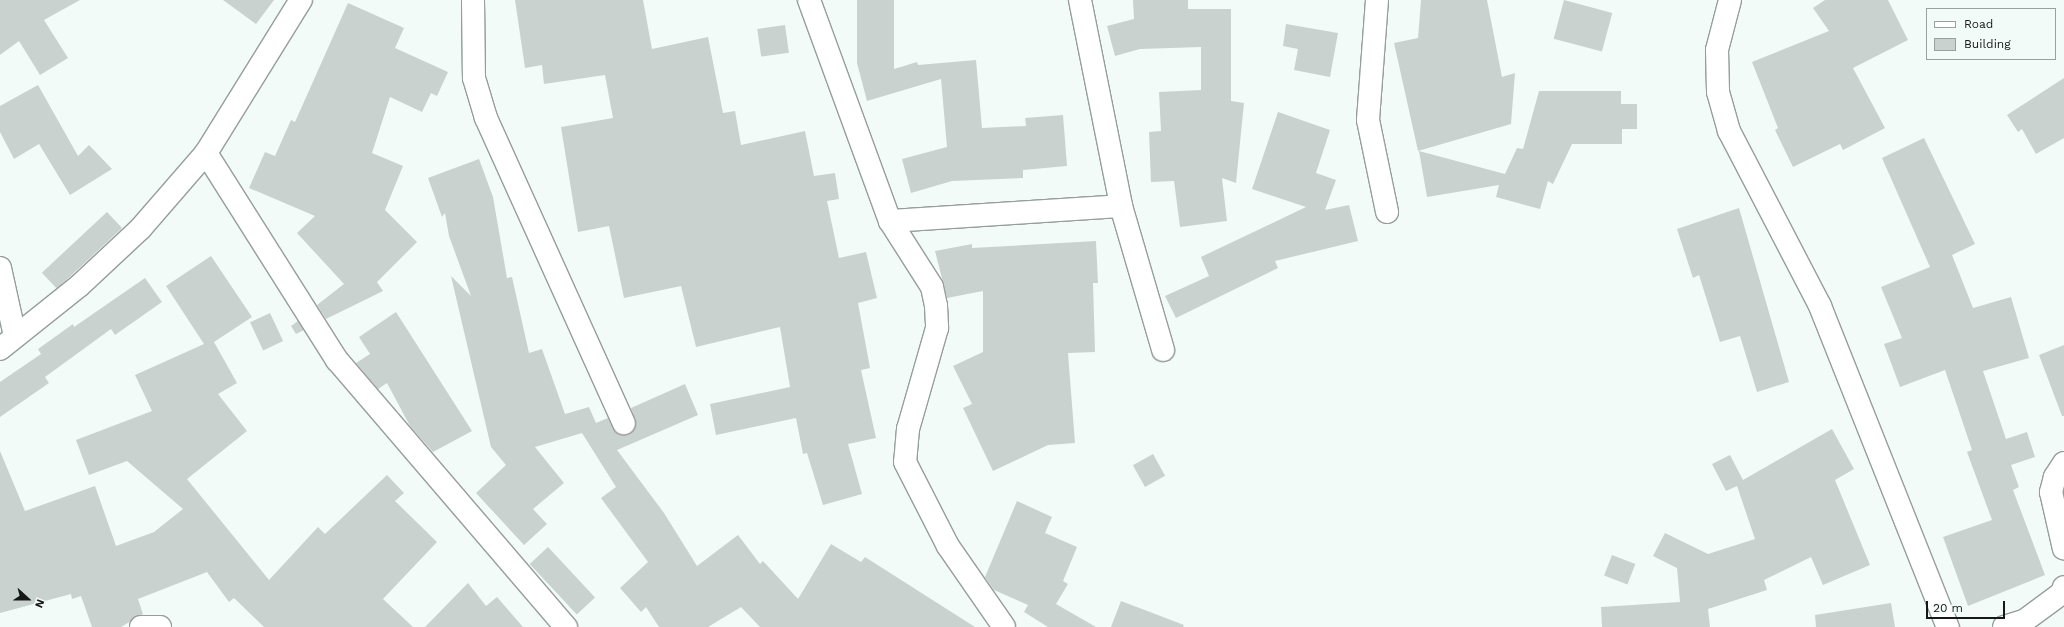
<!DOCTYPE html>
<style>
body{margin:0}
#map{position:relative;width:2064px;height:627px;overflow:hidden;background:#f3fbf9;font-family:"Work Sans",sans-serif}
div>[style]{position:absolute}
.building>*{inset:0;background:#cad2d0;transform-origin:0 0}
.roads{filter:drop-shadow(1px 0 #969e9c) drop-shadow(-1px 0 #969e9c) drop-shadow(0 1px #969e9c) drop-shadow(0 -1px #969e9c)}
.street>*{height:22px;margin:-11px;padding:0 11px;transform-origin:11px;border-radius:11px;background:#fff}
span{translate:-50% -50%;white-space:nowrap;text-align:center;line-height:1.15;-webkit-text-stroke:4px #f3fbf9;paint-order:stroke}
.legend{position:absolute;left:1926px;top:8px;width:130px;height:52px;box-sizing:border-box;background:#f3fbf9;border:1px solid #9aa09f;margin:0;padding:5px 7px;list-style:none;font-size:12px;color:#151817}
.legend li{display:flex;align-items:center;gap:8px;height:20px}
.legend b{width:20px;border:1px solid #9aa09f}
.north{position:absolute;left:8px;top:579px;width:40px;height:40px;-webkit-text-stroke:3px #f3fbf9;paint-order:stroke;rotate:111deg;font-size:11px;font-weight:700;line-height:16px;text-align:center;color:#151817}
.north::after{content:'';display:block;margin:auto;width:14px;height:18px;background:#151817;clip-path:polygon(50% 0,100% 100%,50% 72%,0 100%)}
.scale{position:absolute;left:1926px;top:601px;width:79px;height:18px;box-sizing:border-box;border:2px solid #151817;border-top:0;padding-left:5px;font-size:12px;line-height:14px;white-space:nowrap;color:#151817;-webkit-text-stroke:3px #f3fbf9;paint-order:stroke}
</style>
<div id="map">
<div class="building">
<div style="clip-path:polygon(0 0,80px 0,44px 20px,68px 58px,40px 75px,19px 41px,0 55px)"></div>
<div style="clip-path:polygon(223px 0,274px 0,256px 24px)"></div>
<div style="clip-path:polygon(515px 0,643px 0,652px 49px,708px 37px,723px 113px,735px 111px,741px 145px,805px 131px,814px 176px,835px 173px,839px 199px,827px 201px,839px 258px,866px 252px,877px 298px,858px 303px,870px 368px,861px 370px,876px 438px,848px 444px,862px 494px,823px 505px,807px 453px,803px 454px,796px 418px,716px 435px,710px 404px,790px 387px,780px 327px,696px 347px,681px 286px,624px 298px,609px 226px,578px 232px,561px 127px,613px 118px,605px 75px,544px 84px,542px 65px,525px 68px)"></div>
<div style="clip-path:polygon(857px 0,894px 0,894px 69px,917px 62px,918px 65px,976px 60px,982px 128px,1026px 126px,1025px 118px,1063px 115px,1067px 166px,1023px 170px,1023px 178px,952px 181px,911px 193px,902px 159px,947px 147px,941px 79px,867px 101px,857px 63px)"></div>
<div style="clip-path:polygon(1133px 0,1188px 0,1188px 9px,1231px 9px,1231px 101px,1244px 103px,1236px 183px,1222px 178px,1227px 221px,1180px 227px,1174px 181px,1151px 182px,1149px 132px,1161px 131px,1159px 92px,1201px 90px,1201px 47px,1140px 49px,1115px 56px,1107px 26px,1134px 19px)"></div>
<div style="clip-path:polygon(1421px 0,1487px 0,1502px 77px,1515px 73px,1511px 124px,1418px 151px,1394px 43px,1418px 38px)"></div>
<div style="left:1564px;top:0;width:50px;height:40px;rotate:15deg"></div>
<div style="clip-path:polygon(1825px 0,1888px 0,1908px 40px,1853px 68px,1885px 128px,1843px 150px,1840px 144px,1793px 167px,1775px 130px,1778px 128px,1752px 62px,1829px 31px,1813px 8px)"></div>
<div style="clip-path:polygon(348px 3px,404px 28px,395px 48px,448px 72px,437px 96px,431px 93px,422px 112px,390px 97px,372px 153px,403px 166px,385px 210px,417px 242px,377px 282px,383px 291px,326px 319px,317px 305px,344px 284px,297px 233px,315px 216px,249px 188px,265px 152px,275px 156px,291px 120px,295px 122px)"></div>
<div style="clip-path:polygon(1286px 24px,1338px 33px,1330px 77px,1294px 70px,1298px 49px,1283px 46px)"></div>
<div style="left:785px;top:25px;width:28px;height:28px;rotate:82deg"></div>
<div style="clip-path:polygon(2064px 78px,2064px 138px,2036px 154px,2022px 129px,2018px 132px,2007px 115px)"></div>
<div style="clip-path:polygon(38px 85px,78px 156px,89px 145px,112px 169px,70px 195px,39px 144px,14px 159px,0 132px,0 106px)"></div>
<div style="clip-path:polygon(1539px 91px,1621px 91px,1621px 104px,1637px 104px,1637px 129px,1622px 129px,1622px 144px,1572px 144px,1553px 184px,1548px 181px,1540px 209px,1496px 197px,1499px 185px,1427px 197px,1419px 151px,1505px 174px,1517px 148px,1523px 149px)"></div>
<div style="clip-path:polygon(1278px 112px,1330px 130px,1316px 173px,1336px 180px,1325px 210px,1349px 205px,1358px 241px,1275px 261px,1278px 268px,1176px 318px,1165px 296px,1209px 276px,1201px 257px,1306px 207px,1252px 189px)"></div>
<div style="clip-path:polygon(1924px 138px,1975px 244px,1952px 255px,1973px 308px,2011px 297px,2029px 358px,1983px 371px,2006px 439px,2027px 432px,2035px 457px,2011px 465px,2019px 487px,2013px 490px,2045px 575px,1968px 606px,1943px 537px,1992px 520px,1967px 452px,1972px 450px,1945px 370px,1900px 387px,1884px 344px,1902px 338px,1881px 287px,1930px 267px,1882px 158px)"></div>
<div style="clip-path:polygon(479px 159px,493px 197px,507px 278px,512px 277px,529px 353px,542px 349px,565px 414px,589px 407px,596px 423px,608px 418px,616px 433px,629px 434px,636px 424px,631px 408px,685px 384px,698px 415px,617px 450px,664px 513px,697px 566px,738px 535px,760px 564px,763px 561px,798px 599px,831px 544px,861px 562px,865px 557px,975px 627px,760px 627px,741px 607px,708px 627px,659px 627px,646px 607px,641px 612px,620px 588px,648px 562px,601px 498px,616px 487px,582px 433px,535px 447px,564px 483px,533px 509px,547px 524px,524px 545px,476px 493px,506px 465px,491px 447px,451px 276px,471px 296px,449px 236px,445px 213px,442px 217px,428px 178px)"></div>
<div style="clip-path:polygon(1739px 208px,1789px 382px,1757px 392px,1740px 336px,1720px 342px,1699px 275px,1693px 278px,1677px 229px)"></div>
<div style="left:107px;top:212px;width:22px;height:89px;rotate:47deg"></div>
<div style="clip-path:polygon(1096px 241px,1098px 283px,1093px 283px,1095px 352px,1068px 353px,1075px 443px,1048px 445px,993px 471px,963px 408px,972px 404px,953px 366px,983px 352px,983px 291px,947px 298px,935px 251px,972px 244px,972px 248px)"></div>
<div style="clip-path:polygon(211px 256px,252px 317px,214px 342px,237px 383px,218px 394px,247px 431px,187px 479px,269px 580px,318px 527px,325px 534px,387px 475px,404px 493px,395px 501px,437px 542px,383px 599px,413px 627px,264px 627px,234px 598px,229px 602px,207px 572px,138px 599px,143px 614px,121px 627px,92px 627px,81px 596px,72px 599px,71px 594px,0 613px,0 451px,25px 511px,95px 486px,116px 546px,154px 532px,183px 509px,127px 461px,89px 475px,76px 440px,152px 411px,135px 375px,204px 344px,166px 286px)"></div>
<div style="clip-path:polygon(145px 278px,162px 302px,115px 335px,111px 329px,45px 377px,49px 383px,0 417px,0 382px,41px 354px,38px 349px,73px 324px,74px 327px)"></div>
<div style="clip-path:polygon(396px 312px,472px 431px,433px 452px,410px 426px,387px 383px,378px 389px,356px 363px,370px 354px,359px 337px)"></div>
<div style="left:270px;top:313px;width:31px;height:22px;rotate:65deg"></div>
<div style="clip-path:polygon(298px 321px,304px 330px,296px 334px,291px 326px)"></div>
<div style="clip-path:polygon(2064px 345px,2064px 416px,2062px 416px,2039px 355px)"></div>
<div style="clip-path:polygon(1832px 429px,1854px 469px,1835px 480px,1870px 565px,1823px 585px,1811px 557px,1764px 580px,1767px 590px,1708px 609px,1710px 627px,1602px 627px,1601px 607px,1680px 602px,1677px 568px,1653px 556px,1665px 533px,1708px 554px,1755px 539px,1737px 486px,1726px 491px,1712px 464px,1730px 455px,1743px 480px)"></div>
<div style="left:1153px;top:454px;width:25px;height:23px;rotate:61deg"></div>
<div style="clip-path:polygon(1017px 501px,1052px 517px,1045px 533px,1077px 547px,1063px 581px,1068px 584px,1056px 604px,1096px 627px,1048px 627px,1024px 612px,1028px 605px,994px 590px,985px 577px)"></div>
<div style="left:548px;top:547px;width:69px;height:25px;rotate:47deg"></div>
<div style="left:1612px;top:555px;width:25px;height:22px;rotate:21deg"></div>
<div style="clip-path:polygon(468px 583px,486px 606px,497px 597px,523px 627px,425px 627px)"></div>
<div style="clip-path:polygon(1121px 601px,1184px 625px,1183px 627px,1111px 627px)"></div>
<div style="clip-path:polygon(1891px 603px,1895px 627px,1816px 627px,1815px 615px)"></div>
</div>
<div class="roads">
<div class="street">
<div style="left:473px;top:0;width:78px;rotate:89.3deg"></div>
<div style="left:474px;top:78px;width:42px;rotate:73.3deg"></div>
<div style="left:486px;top:118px;width:335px;rotate:65.7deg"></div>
<div style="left:809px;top:0;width:235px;rotate:69.9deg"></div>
<div style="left:890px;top:221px;width:78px;rotate:57.5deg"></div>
<div style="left:932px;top:287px;width:19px;rotate:78deg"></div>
<div style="left:936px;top:306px;width:22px;rotate:87deg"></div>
<div style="left:937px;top:328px;width:105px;rotate:106deg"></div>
<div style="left:908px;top:429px;width:33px;rotate:95deg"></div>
<div style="left:905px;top:462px;width:94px;rotate:62.9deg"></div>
<div style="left:948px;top:546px;width:98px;rotate:55.3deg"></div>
<div style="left:1080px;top:0;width:210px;rotate:78.7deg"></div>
<div style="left:1121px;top:206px;width:150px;rotate:73.7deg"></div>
<div style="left:1377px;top:0;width:120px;rotate:94.3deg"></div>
<div style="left:1368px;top:120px;width:94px;rotate:78.3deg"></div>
<div style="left:1730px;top:0;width:52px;rotate:104.6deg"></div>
<div style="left:1717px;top:50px;width:42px;rotate:88.6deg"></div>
<div style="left:1718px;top:92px;width:41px;rotate:74.2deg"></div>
<div style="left:1729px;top:131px;width:197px;rotate:62.5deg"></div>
<div style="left:1820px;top:306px;width:346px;rotate:68.3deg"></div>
<div style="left:206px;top:153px;width:245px;rotate:57.7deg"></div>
<div style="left:337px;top:360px;width:352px;rotate:49.4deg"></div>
<div style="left:890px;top:221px;width:231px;rotate:-3.7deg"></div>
<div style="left:0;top:268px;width:70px;rotate:77.6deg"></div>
<div style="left:0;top:349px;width:101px;rotate:-38.6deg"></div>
<div style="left:79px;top:286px;width:85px;rotate:-43.1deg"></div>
<div style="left:141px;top:228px;width:99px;rotate:-49.1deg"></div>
<div style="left:206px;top:153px;width:180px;rotate:-58.2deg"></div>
<div style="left:2064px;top:463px;width:17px;rotate:123deg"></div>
<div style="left:2055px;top:477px;width:16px;rotate:105deg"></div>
<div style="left:2051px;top:492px;width:58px;rotate:77.2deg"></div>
<div style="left:141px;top:627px;width:19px"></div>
<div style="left:2004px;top:627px;width:21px;rotate:-17deg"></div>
<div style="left:2024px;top:621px;width:47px;rotate:-36.4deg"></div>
<div style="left:2062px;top:593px;width:6px;rotate:-72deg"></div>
</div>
</div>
<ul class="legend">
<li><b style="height:5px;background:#fff"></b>Road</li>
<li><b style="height:11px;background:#cad2d0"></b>Building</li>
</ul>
<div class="north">N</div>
<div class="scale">20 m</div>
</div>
